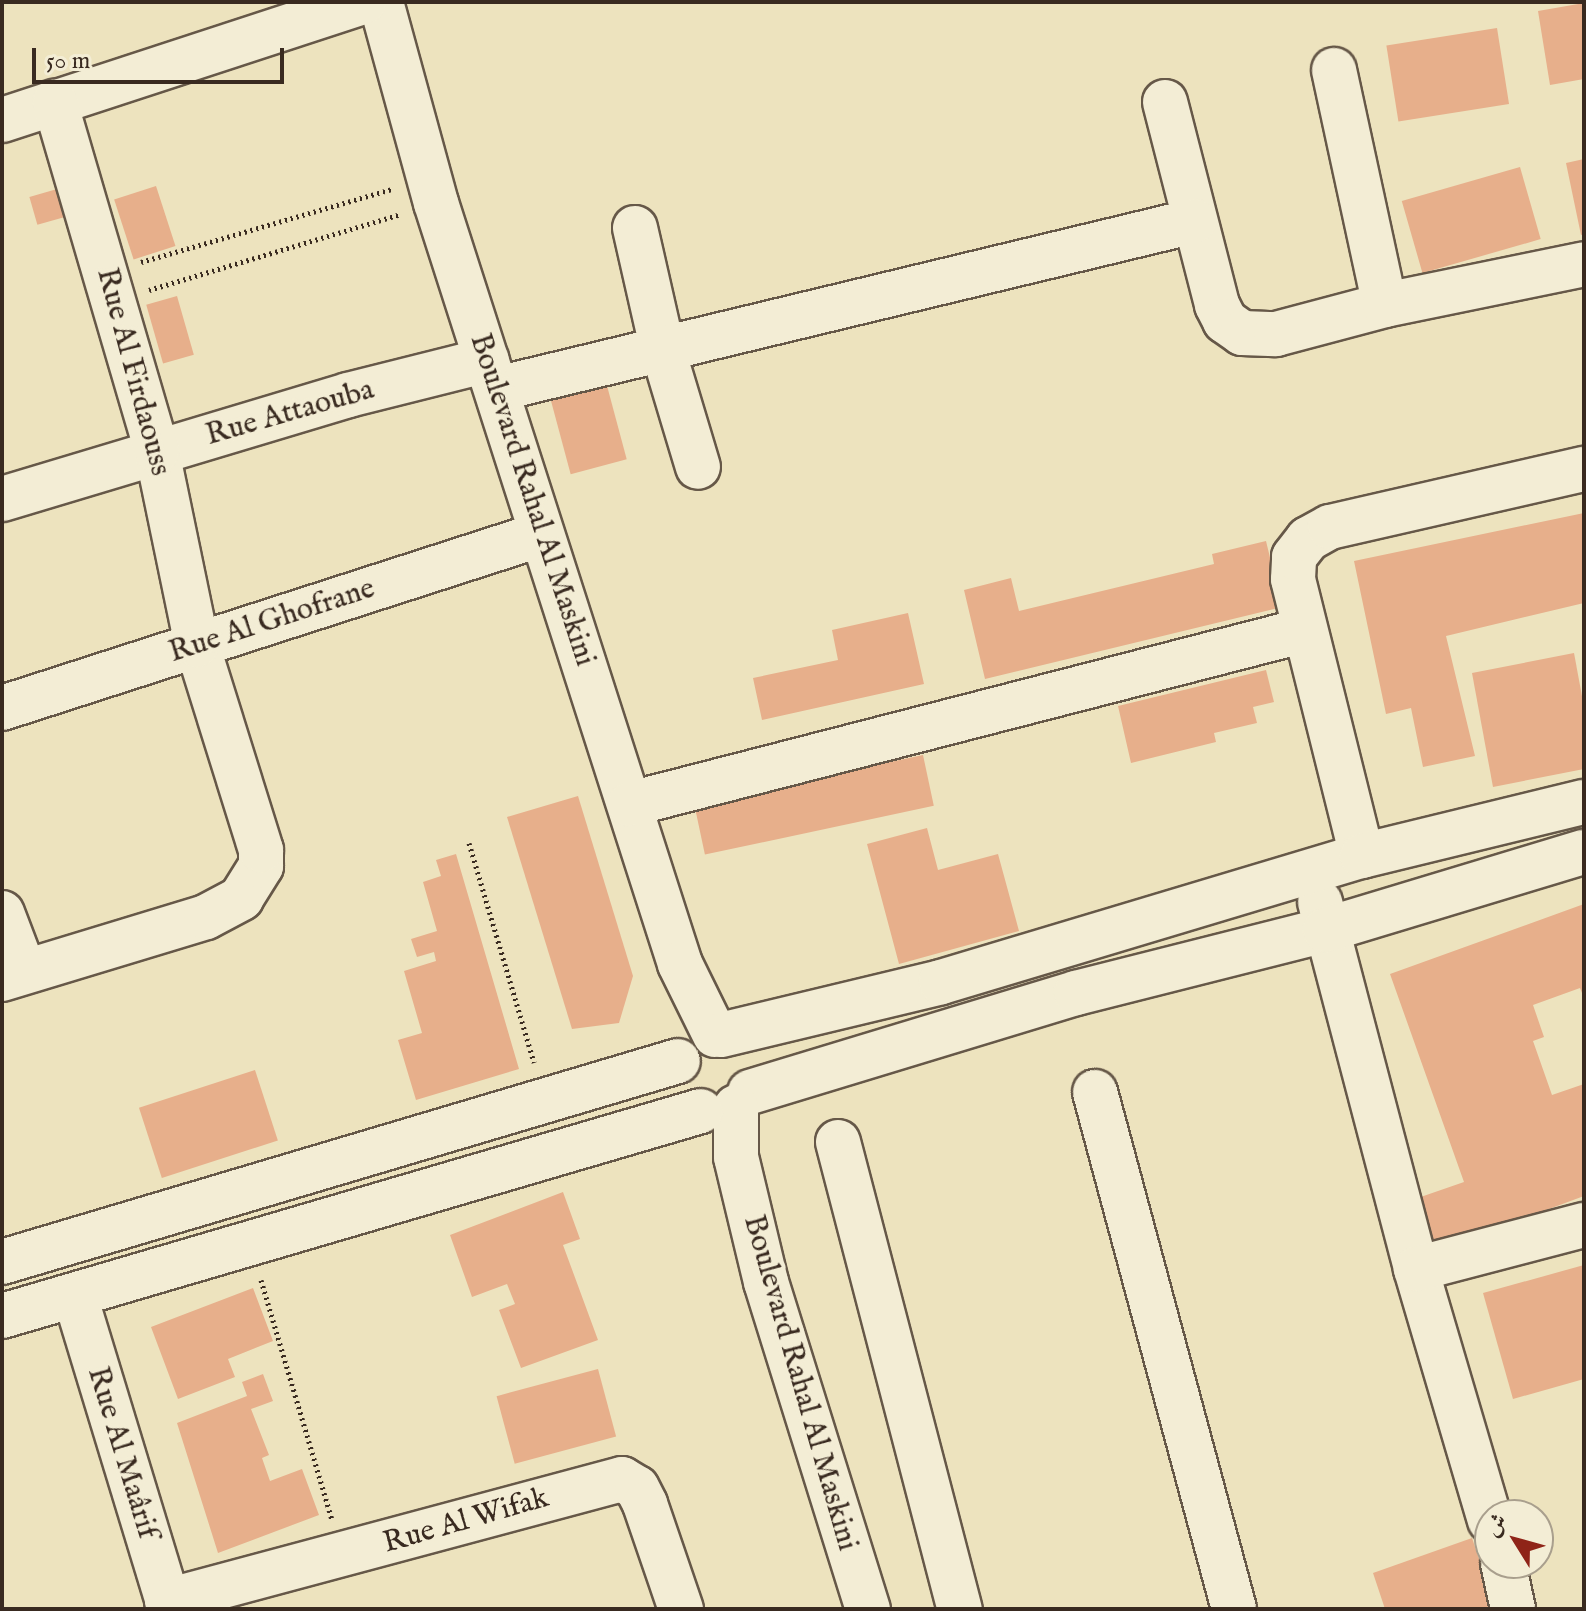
<!DOCTYPE html>
<meta charset="utf-8">
<style>
body{margin:0}
#map{position:relative;width:1586px;height:1611px;overflow:hidden;background:#ede3be;font-family:"IM FELL English",Amiri,serif}
div>[style]{position:absolute}
.building>*{inset:0;background:#e7af8b;transform-origin:0 0}
.path>*{height:5px;margin-top:-2.5px;transform-origin:0;background:repeating-linear-gradient(90deg,#392a20 0 2px,transparent 0 6px)}
.roads{filter:drop-shadow(2px 0 #665848) drop-shadow(-2px 0 #665848) drop-shadow(0 2px #665848) drop-shadow(0 -2px #665848)}
.minor>*{height:44px;margin:-22px;padding:0 22px;transform-origin:22px;border-radius:22px;background:#f3edd5}
span{translate:-50% -50%;white-space:nowrap;text-align:center;line-height:1.15;-webkit-text-stroke:8px #f3edd5;paint-order:stroke}
.street-label{font-size:30px;color:#392a20}
.frame{position:absolute;inset:0;border:4px solid #392a20;pointer-events:none}
.north{position:absolute;left:1474px;top:1499px;width:80px;height:80px;box-sizing:border-box;background:#f3edd5;border:2px solid #a99f8d;border-radius:50%;rotate:307deg;font-size:22px;font-weight:700;line-height:32px;text-align:center;color:#392a20}
.north::after{content:'';display:block;margin:auto;width:28px;height:36px;background:#8f2418;clip-path:polygon(50% 0,100% 100%,50% 72%,0 100%)}
.scale{position:absolute;left:32px;top:48px;width:252px;height:36px;box-sizing:border-box;border:4px solid #392a20;border-top:0;padding-left:10px;font-size:24px;line-height:28px;white-space:nowrap;color:#392a20;-webkit-text-stroke:6px #f3edd5;paint-order:stroke}
</style>
<div id="map">
<div class="building">
<div style="clip-path:polygon(1584px 3px,1584px 79px,1550px 85px,1538px 11px)"></div>
<div style="left:1497px;top:28px;width:77px;height:112px;rotate:81deg"></div>
<div style="clip-path:polygon(1584px 159px,1584px 234px,1581px 235px,1566px 163px)"></div>
<div style="left:1520px;top:167px;width:75px;height:123px;rotate:74deg"></div>
<div style="left:156px;top:186px;width:63px;height:44px;rotate:72deg"></div>
<div style="left:64px;top:187px;width:29px;height:36px;rotate:74deg"></div>
<div style="left:177px;top:296px;width:61px;height:32px;rotate:74deg"></div>
<div style="left:606px;top:382px;width:80px;height:58px;rotate:75deg"></div>
<div style="clip-path:polygon(1584px 513px,1584px 603px,1446px 636px,1475px 756px,1423px 767px,1411px 708px,1386px 714px,1354px 561px)"></div>
<div style="clip-path:polygon(1266px 541px,1282px 607px,985px 679px,964px 590px,1011px 578px,1019px 611px,1214px 564px,1212px 554px)"></div>
<div style="clip-path:polygon(908px 613px,924px 684px,762px 720px,753px 678px,838px 660px,832px 630px)"></div>
<div style="clip-path:polygon(1574px 653px,1584px 707px,1584px 769px,1493px 787px,1472px 673px)"></div>
<div style="clip-path:polygon(1266px 670px,1274px 702px,1253px 707px,1257px 723px,1214px 733px,1216px 742px,1131px 763px,1118px 706px)"></div>
<div style="left:923px;top:755px;width:52px;height:234px;rotate:78deg"></div>
<div style="clip-path:polygon(578px 796px,633px 976px,619px 1023px,572px 1029px,507px 817px)"></div>
<div style="clip-path:polygon(927px 828px,938px 870px,998px 854px,1019px 931px,899px 964px,867px 844px)"></div>
<div style="clip-path:polygon(456px 854px,519px 1069px,416px 1100px,398px 1040px,422px 1033px,404px 971px,436px 961px,434px 952px,417px 957px,411px 939px,437px 931px,423px 882px,441px 876px,436px 860px)"></div>
<div style="clip-path:polygon(1584px 904px,1584px 998px,1580px 988px,1533px 1005px,1544px 1037px,1533px 1041px,1552px 1095px,1584px 1084px,1584px 1196px,1431px 1253px,1412px 1200px,1464px 1182px,1390px 974px)"></div>
<div style="left:255px;top:1070px;width:74px;height:122px;rotate:72deg"></div>
<div style="clip-path:polygon(563px 1192px,580px 1239px,563px 1245px,598px 1340px,521px 1368px,499px 1310px,515px 1304px,507px 1284px,472px 1297px,450px 1235px)"></div>
<div style="clip-path:polygon(1584px 1265px,1584px 1379px,1513px 1399px,1483px 1293px)"></div>
<div style="clip-path:polygon(253px 1288px,273px 1341px,228px 1359px,235px 1377px,178px 1399px,151px 1327px)"></div>
<div style="left:598px;top:1369px;width:70px;height:105px;rotate:75deg"></div>
<div style="clip-path:polygon(263px 1374px,273px 1401px,251px 1409px,269px 1455px,262px 1458px,270px 1481px,302px 1469px,319px 1515px,218px 1553px,177px 1423px,247px 1396px,242px 1382px)"></div>
<div style="clip-path:polygon(1472px 1538px,1496px 1609px,1385px 1609px,1373px 1573px)"></div>
</div>
<div class="path">
<div style="left:141px;top:262px;width:261px;rotate:-16.2deg"></div>
<div style="left:149px;top:290px;width:262px;rotate:-16.8deg"></div>
<div style="left:469px;top:843px;width:229px;rotate:73.5deg"></div>
<div style="left:261px;top:1280px;width:250px;rotate:73.5deg"></div>
</div>
<div class="roads">
<div class="minor">
<div style="left:381px;top:2px;width:208px;rotate:74.7deg"></div>
<div style="left:436px;top:203px;width:799px;rotate:72.22deg"></div>
<div style="left:680px;top:964px;width:79px;rotate:63.8deg"></div>
<div style="left:1334px;top:70px;width:240px;rotate:77.8deg"></div>
<div style="left:1165px;top:102px;width:210px;rotate:75.6deg"></div>
<div style="left:1217px;top:305px;width:18px;rotate:63deg"></div>
<div style="left:1225px;top:321px;width:21px;rotate:35deg"></div>
<div style="left:1242px;top:333px;width:34px;rotate:2deg"></div>
<div style="left:1276px;top:334px;width:113px;rotate:-14.9deg"></div>
<div style="left:1385px;top:305px;width:203px;rotate:-11.6deg"></div>
<div style="left:2px;top:120px;width:381px;rotate:-18.1deg"></div>
<div style="left:635px;top:228px;width:122px;rotate:77.2deg"></div>
<div style="left:662px;top:347px;width:125px;rotate:73.3deg"></div>
<div style="left:497px;top:389px;width:717px;rotate:-13.55deg"></div>
<div style="left:2px;top:499px;width:361px;rotate:-16.7deg"></div>
<div style="left:348px;top:395px;width:143px;rotate:-14.1deg"></div>
<div style="left:2px;top:708px;width:567px;rotate:-17.86deg"></div>
<div style="left:630px;top:804px;width:697px;rotate:-14.45deg"></div>
<div style="left:1362px;top:856px;width:285px;rotate:-104deg"></div>
<div style="left:1293px;top:579px;width:22px;rotate:-87deg"></div>
<div style="left:1294px;top:557px;width:23px;rotate:-52deg"></div>
<div style="left:1308px;top:539px;width:25px;rotate:-29deg"></div>
<div style="left:1330px;top:527px;width:261px;rotate:-12.9deg"></div>
<div style="left:1320px;top:902px;width:379px;rotate:75.3deg"></div>
<div style="left:1416px;top:1269px;width:262px;rotate:73.6deg"></div>
<div style="left:2px;top:913px;width:62px;rotate:69.2deg"></div>
<div style="left:2px;top:979px;width:213px;rotate:-16.9deg"></div>
<div style="left:206px;top:917px;width:40px;rotate:-28deg"></div>
<div style="left:241px;top:898px;width:38px;rotate:-58deg"></div>
<div style="left:261px;top:866px;width:16px;rotate:-90deg"></div>
<div style="left:261px;top:850px;width:215px;rotate:-107.3deg"></div>
<div style="left:197px;top:645px;width:198px;rotate:-101.7deg"></div>
<div style="left:157px;top:451px;width:364px;rotate:-106.3deg"></div>
<div style="left:721px;top:1035px;width:226px;rotate:-13.5deg"></div>
<div style="left:941px;top:982px;width:439px;rotate:-16.7deg"></div>
<div style="left:1362px;top:856px;width:228px;rotate:-13.7deg"></div>
<div style="left:750px;top:1092px;width:341px;rotate:-16.9deg"></div>
<div style="left:1076px;top:993px;width:257px;rotate:-14.2deg"></div>
<div style="left:1325px;top:930px;width:270px;rotate:-16.8deg"></div>
<div style="left:1095px;top:1092px;width:535px;rotate:74.95deg"></div>
<div style="left:736px;top:1107px;width:50px;rotate:90deg"></div>
<div style="left:736px;top:1157px;width:129px;rotate:76.5deg"></div>
<div style="left:766px;top:1282px;width:343px;rotate:72.7deg"></div>
<div style="left:838px;top:1142px;width:483px;rotate:75.4deg"></div>
<div style="left:2px;top:1262px;width:705px;rotate:-16.56deg"></div>
<div style="left:1416px;top:1269px;width:174px;rotate:-14.7deg"></div>
<div style="left:75px;top:1296px;width:327px;rotate:73.1deg"></div>
<div style="left:2px;top:1316px;width:728px;rotate:-16.35deg"></div>
<div style="left:1503px;top:1563px;width:47px;rotate:77.7deg"></div>
<div style="left:167px;top:1601px;width:471px;rotate:-15deg"></div>
<div style="left:622px;top:1479px;width:17px;rotate:31deg"></div>
<div style="left:637px;top:1488px;width:18px;rotate:63deg"></div>
<div style="left:645px;top:1504px;width:111px;rotate:71.1deg"></div>
</div>
</div>
<div class="street-label">
<span style="left:133px;top:372px;rotate:75deg">Rue Al Firdaouss</span>
<span style="left:290px;top:413px;rotate:-16deg">Rue Attaouba</span>
<span style="left:532px;top:500px;rotate:72deg">Boulevard Rahal Al Maskini</span>
<span style="left:272px;top:621px;rotate:-18deg">Rue Al Ghofrane</span>
<span style="left:800px;top:1383px;rotate:74deg">Boulevard Rahal Al Maskini</span>
<span style="left:122px;top:1453px;rotate:73deg">Rue Al Maârif</span>
<span style="left:466px;top:1521px;rotate:-16deg">Rue Al Wifak</span>
</div>
<div class="frame"></div>
<div class="north">ش</div>
<div class="scale">50 m</div>
</div>
